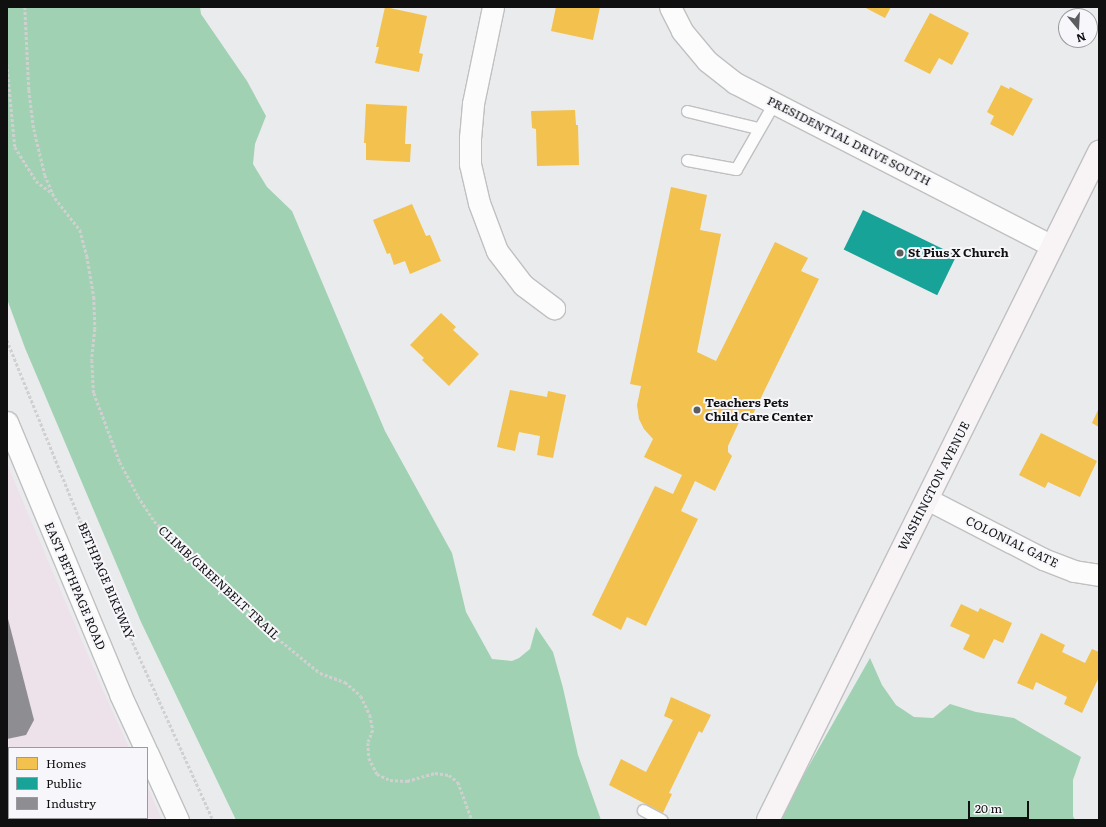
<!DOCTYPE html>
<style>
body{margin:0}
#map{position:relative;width:1106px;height:827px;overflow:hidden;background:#eaebed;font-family:Literata,serif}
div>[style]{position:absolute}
.industrial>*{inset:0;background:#ede1ea}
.forest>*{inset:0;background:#a0d1b2}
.homes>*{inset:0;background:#f2c14e}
.public>*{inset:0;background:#17a398;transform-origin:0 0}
.industry>*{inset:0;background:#8d8d92}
.path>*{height:2.5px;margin-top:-1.25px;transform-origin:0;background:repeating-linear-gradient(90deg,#d0d0d1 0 3px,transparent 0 5px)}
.roads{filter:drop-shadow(1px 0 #c0c0c2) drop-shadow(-1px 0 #c0c0c2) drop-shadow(0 1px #c0c0c2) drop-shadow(0 -1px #c0c0c2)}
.service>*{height:11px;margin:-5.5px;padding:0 5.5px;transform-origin:5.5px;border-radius:5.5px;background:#fcfcfc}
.minor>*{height:21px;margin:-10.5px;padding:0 10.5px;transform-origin:10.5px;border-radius:10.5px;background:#fcfcfc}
.secondary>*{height:22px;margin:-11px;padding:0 11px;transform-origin:11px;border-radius:11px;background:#f8f4f6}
.dots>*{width:11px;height:11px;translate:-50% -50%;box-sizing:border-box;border:2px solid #f7f7fb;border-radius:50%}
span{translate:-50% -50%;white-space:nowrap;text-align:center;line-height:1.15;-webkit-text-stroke:4px #f7f7fb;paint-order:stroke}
.street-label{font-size:12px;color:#101011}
.poi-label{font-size:12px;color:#101011;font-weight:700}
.left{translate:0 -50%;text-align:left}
.frame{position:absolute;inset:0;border:8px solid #101011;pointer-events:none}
.legend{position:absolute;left:8px;top:747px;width:140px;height:72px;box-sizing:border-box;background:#f7f7fb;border:1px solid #9b9b9d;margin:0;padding:5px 7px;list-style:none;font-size:12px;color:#101011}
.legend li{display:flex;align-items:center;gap:8px;height:20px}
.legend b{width:20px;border:1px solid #9b9b9d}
.north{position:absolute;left:1058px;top:8px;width:40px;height:40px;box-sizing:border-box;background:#f7f7fb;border:1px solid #9b9b9d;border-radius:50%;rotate:162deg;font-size:11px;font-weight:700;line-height:16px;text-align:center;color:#101011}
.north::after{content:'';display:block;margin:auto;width:14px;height:18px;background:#5c5d5e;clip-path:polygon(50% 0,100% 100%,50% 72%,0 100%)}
.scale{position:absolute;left:968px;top:801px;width:61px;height:18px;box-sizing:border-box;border:2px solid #101011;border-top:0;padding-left:5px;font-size:12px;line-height:14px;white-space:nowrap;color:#101011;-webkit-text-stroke:3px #f7f7fb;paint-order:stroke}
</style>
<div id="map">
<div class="industrial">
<div style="clip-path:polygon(7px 464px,101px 686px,129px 748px,9px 748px,9px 818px,147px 818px,147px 786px,162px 820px,7px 820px)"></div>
</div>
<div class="forest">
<div style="clip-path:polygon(7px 7px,200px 7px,201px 14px,247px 81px,266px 116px,255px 144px,253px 164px,267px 187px,292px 211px,385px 431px,452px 553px,466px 612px,492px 659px,512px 661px,519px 658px,530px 649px,536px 627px,553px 652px,563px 688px,578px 755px,601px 820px,236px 820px,141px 622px,25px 348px,7px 299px)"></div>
<div style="clip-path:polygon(870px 658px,882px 685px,896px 705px,914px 717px,933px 718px,950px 704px,976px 712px,1014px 718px,1081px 757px,1073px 780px,1073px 816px,1075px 820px,780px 820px,798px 785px)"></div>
</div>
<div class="homes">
<div style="clip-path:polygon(385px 7px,427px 16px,419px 53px,423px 54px,419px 72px,375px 63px,379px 47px,376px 47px)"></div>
<div style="clip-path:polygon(556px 7px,600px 7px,593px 40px,551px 31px)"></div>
<div style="clip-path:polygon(864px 7px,891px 7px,885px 18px)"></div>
<div style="clip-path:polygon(930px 13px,969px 33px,952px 65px,939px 58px,930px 74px,904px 61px)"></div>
<div style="clip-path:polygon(1001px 85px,1009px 89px,1010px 87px,1033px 99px,1013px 136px,990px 124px,994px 116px,987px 112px)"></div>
<div style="clip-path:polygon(366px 104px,407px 106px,405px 144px,411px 144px,410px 162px,366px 160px,366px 143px,364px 143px)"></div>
<div style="clip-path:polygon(575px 110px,576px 125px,578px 125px,579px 165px,537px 166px,536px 129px,532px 128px,531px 111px)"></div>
<div style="clip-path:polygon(671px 187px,707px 195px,700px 230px,721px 234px,697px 352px,716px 361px,775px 242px,808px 258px,801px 271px,819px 279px,753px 414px,748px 414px,740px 420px,728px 446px,728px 452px,732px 456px,715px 491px,695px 481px,681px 511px,698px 519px,646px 626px,627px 617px,621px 630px,592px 615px,655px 486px,673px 494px,682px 475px,644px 457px,653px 439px,644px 429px,639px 419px,637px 405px,641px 386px,630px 384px)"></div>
<div style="clip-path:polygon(412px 204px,426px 236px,430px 235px,441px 261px,410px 274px,405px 261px,394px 265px,390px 253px,387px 254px,373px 220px)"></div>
<div style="clip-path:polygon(441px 313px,456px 327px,453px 330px,479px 354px,449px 386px,422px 360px,424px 358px,410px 345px)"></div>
<div style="clip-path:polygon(510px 390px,547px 397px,548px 391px,566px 395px,553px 458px,537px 455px,540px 436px,519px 432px,515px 451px,497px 447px)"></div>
<div style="clip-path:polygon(1099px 408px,1099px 427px,1092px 423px)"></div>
<div style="clip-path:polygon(1041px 433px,1097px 461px,1080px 497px,1048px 482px,1045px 488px,1019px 475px)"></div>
<div style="clip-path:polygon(961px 604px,978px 612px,980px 608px,1012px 623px,1003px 643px,994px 639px,984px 659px,963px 649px,970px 635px,950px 626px)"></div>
<div style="clip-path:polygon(1041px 633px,1065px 645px,1062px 652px,1085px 663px,1092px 649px,1099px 652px,1099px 677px,1082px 713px,1064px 704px,1067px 697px,1036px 682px,1033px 690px,1017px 683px)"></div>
<div style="clip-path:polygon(671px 697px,711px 715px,702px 733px,699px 731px,669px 793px,672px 794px,663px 813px,609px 785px,621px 759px,646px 772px,673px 720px,664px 716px)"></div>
</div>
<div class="public">
<div style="left:863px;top:210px;width:104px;height:44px;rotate:26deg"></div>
</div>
<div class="industry">
<div style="clip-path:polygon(7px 615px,34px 720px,26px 735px,7px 739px)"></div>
</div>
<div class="path">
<div style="left:25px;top:7px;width:83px;rotate:87.2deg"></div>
<div style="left:29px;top:90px;width:39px;rotate:83deg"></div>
<div style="left:34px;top:129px;width:47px;rotate:76.6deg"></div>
<div style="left:45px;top:175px;width:25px;rotate:67deg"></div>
<div style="left:55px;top:198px;width:41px;rotate:52deg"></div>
<div style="left:80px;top:230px;width:27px;rotate:75deg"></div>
<div style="left:87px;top:256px;width:42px;rotate:80.3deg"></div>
<div style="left:94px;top:297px;width:32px;rotate:88deg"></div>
<div style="left:95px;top:329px;width:31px;rotate:96deg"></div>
<div style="left:92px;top:360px;width:33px;rotate:87deg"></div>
<div style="left:94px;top:393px;width:74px;rotate:69.4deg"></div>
<div style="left:120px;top:462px;width:38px;rotate:62deg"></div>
<div style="left:138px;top:496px;width:30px;rotate:57deg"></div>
<div style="left:154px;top:521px;width:140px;rotate:44.4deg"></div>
<div style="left:254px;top:619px;width:85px;rotate:39.3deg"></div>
<div style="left:320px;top:673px;width:27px;rotate:20deg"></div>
<div style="left:345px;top:682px;width:21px;rotate:41deg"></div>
<div style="left:361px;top:696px;width:21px;rotate:65deg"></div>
<div style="left:370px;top:715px;width:15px;rotate:79deg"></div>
<div style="left:373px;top:730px;width:14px;rotate:111deg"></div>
<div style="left:368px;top:743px;width:15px;rotate:86deg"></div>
<div style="left:369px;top:758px;width:18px;rotate:63deg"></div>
<div style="left:377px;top:774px;width:14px;rotate:25deg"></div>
<div style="left:390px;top:780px;width:17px;rotate:3deg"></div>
<div style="left:407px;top:781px;width:29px;rotate:-16deg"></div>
<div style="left:435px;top:773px;width:14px;rotate:8deg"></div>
<div style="left:449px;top:775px;width:11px;rotate:38deg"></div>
<div style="left:458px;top:782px;width:40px;rotate:69.8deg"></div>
<div style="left:7px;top:64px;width:83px;rotate:84.5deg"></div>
<div style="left:15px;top:147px;width:40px;rotate:58deg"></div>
<div style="left:36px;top:181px;width:21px;rotate:37deg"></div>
<div style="left:7px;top:340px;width:253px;rotate:67.9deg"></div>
<div style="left:102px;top:574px;width:270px;rotate:65.7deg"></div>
</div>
<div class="roads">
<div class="service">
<div style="left:687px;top:111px;width:73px;rotate:13.5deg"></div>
<div style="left:687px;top:160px;width:50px;rotate:10.4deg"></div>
<div style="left:736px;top:169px;width:76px;rotate:-60.1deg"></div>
<div style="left:643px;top:810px;width:21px;rotate:28deg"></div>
</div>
<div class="minor">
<div style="left:493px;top:7px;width:99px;rotate:101.7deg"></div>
<div style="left:473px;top:104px;width:33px;rotate:95deg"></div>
<div style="left:470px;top:137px;width:27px;rotate:90deg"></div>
<div style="left:470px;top:164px;width:40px;rotate:77deg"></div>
<div style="left:479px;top:203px;width:51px;rotate:69.4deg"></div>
<div style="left:497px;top:251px;width:43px;rotate:52.6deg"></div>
<div style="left:523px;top:285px;width:39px;rotate:37deg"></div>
<div style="left:670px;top:7px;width:27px;rotate:63deg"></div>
<div style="left:682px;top:31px;width:39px;rotate:50deg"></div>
<div style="left:707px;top:61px;width:36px;rotate:38deg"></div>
<div style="left:735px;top:83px;width:356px;rotate:27.2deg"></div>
<div style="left:7px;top:422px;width:295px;rotate:67.4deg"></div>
<div style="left:120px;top:694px;width:60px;rotate:65.2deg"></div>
<div style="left:927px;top:499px;width:131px;rotate:27.3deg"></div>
<div style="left:1043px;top:559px;width:33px;rotate:21deg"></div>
<div style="left:1074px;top:571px;width:25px;rotate:9deg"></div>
<div style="left:147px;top:752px;width:75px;rotate:65.5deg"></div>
</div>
<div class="secondary">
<div style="left:768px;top:820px;width:746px;rotate:-63.64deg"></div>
</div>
</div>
<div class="dots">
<div style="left:900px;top:253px;background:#5c5d5e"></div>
<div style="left:697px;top:410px;background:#5c5d5e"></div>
</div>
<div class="street-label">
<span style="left:849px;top:141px;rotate:27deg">PRESIDENTIAL DRIVE SOUTH</span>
<span style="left:934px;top:486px;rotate:-63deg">WASHINGTON AVENUE</span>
<span style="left:1012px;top:542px;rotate:26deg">COLONIAL GATE</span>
<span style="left:106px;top:581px;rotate:67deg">BETHPAGE BIKEWAY</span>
<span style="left:219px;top:583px;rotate:43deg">CLIMB/GREENBELT TRAIL</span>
<span style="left:75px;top:586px;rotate:67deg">EAST BETHPAGE ROAD</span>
</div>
<div class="poi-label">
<span class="left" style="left:908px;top:253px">St Pius X Church</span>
<span class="left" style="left:705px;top:410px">Teachers Pets<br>Child Care Center</span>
</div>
<div class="frame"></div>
<ul class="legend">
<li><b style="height:11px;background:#f2c14e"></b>Homes</li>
<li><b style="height:11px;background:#17a398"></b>Public</li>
<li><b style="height:11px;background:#8d8d92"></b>Industry</li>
</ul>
<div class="north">N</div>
<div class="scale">20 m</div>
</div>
